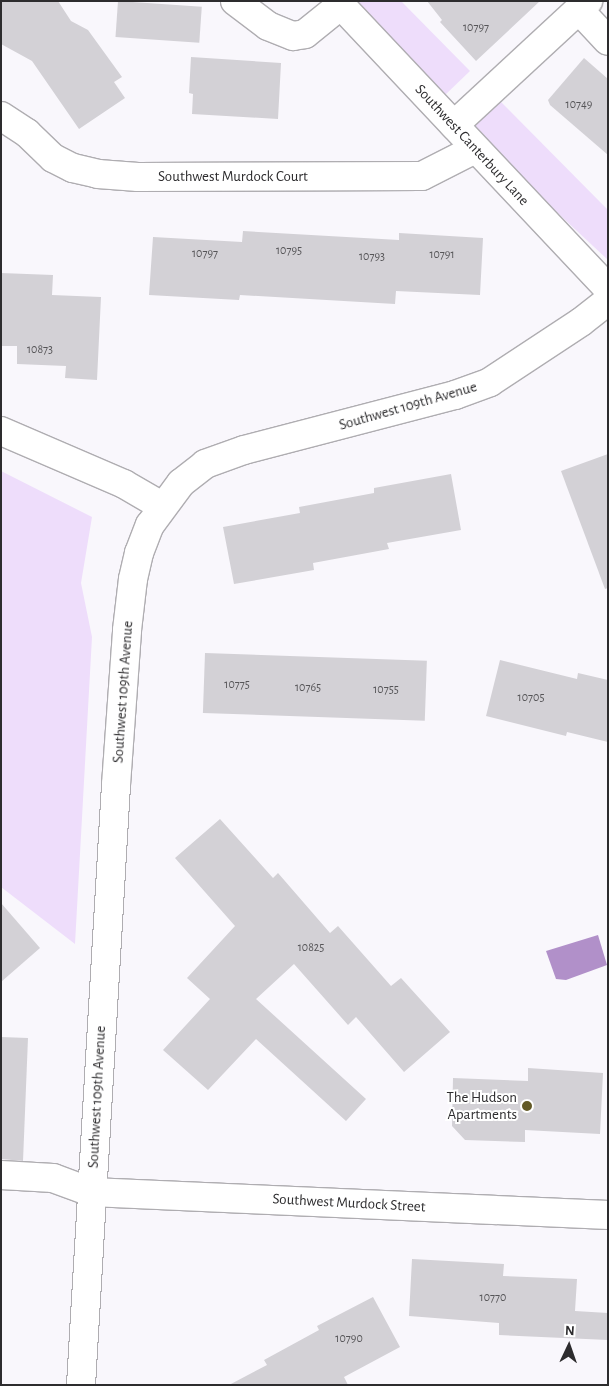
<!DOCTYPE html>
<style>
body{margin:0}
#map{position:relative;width:609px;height:1386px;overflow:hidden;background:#f9f7fc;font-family:"Alegreya Sans",sans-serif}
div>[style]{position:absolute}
.green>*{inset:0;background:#eeddfb}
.water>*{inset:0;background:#b190c9}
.building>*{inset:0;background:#d3d1d6;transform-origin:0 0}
.roads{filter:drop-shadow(1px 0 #afadb1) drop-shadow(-1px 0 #afadb1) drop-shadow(0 1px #afadb1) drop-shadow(0 -1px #afadb1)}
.minor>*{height:28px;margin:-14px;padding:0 14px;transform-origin:14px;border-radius:14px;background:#fff}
.dots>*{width:14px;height:14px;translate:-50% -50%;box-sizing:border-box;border:2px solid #fff;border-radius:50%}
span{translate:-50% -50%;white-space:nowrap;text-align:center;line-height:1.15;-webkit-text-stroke:4px #fff;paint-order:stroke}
.number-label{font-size:12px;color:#565558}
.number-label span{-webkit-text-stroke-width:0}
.street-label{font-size:15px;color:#2d2c2e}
.poi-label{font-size:15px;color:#2d2c2e}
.right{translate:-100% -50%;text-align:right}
.frame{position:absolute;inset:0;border:2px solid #2d2c2e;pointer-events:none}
.north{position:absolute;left:544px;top:1321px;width:50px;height:50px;-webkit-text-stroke:4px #fff;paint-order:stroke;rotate:3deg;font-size:14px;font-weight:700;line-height:20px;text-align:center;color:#2d2c2e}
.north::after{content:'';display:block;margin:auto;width:18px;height:22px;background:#2d2c2e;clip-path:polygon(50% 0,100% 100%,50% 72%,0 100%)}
</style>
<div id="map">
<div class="green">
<div style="clip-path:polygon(352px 1px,401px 1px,470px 71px,444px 96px)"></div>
<div style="clip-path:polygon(497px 98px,608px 210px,608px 260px,467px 128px)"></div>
<div style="clip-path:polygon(1px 471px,92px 517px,81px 583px,92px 637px,75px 944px,1px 887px)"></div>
</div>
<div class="water">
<div style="clip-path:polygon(598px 935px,607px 965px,566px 980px,556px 979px,546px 951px)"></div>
</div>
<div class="building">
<div style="clip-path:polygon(1px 1px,58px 1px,71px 21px,88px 30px,122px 77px,114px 82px,125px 98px,79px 129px,32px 61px,1px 44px)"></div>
<div style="left:118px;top:1px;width:84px;height:36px;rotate:4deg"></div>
<div style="clip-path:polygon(427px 1px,540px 1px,476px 61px,440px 22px,442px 20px)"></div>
<div style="clip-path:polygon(191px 57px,281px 63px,278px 119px,192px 114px,193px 94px,189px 93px)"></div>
<div style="clip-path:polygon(584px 58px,608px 79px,608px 155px,550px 105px,548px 100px)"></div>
<div style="clip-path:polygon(243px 231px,399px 240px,399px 233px,483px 238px,480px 295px,396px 291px,395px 304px,240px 295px,239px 300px,149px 295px,153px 237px,242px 242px)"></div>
<div style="clip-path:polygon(1px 273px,53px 275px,52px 295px,101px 297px,97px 380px,65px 378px,66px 366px,17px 364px,17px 346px,1px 346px)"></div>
<div style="clip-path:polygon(608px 454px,608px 588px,605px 589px,561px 471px)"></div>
<div style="clip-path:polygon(451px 474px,461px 530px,387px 543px,389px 549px,313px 563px,314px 570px,234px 584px,223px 527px,300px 513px,299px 507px,374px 493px,374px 488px)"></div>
<div style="left:205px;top:653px;width:222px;height:60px;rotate:2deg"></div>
<div style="clip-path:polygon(500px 660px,577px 679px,578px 673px,608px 680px,608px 742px,567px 732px,566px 736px,486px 716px)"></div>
<div style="clip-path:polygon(220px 819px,273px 878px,278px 873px,330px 933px,338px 926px,391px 986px,401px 978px,450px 1032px,404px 1072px,356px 1017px,348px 1025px,294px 964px,256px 999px,366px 1099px,346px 1121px,256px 1039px,208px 1090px,163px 1050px,210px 999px,187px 978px,235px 926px,175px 858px)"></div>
<div style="clip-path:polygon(1px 903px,40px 948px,1px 982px)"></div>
<div style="clip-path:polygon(1px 1037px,28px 1038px,23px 1161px,1px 1159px)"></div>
<div style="clip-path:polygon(528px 1068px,603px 1073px,600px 1134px,525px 1130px,525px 1142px,465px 1140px,452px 1126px,453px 1078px,528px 1081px)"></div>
<div style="clip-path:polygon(412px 1259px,504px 1264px,503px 1276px,577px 1279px,575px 1311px,608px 1313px,608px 1340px,499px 1335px,499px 1323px,409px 1316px)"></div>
<div style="clip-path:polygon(373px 1297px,400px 1347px,344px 1377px,348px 1385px,229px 1385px,267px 1365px,264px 1360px,319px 1330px,317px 1326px)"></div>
</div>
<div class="roads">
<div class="minor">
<div style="left:235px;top:1px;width:41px;rotate:37.1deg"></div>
<div style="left:268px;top:26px;width:27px;rotate:22deg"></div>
<div style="left:293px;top:36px;width:12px;rotate:-9deg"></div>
<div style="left:305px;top:34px;width:46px;rotate:-38.9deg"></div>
<div style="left:337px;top:1px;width:395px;rotate:46.7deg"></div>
<div style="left:579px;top:10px;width:42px;rotate:46.9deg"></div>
<div style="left:1px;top:116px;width:31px;rotate:33deg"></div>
<div style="left:27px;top:133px;width:36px;rotate:44deg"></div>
<div style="left:53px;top:158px;width:22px;rotate:27deg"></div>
<div style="left:73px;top:168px;width:26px;rotate:13deg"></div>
<div style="left:98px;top:174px;width:40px;rotate:4.3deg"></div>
<div style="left:138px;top:177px;width:284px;rotate:-0.2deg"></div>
<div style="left:422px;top:176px;width:59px;rotate:-27deg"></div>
<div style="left:454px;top:125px;width:183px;rotate:-42.8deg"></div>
<div style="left:1px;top:431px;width:134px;rotate:23.3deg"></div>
<div style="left:124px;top:484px;width:44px;rotate:30.1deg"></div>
<div style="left:1px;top:1175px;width:52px;rotate:3.3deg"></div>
<div style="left:53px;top:1178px;width:40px;rotate:20.2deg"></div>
<div style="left:91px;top:1192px;width:518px;rotate:2.55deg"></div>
<div style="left:81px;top:1385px;width:601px;rotate:-86.66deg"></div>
<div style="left:116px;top:785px;width:155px;rotate:-85.9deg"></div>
<div style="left:127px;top:630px;width:51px;rotate:-83.3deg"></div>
<div style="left:133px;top:579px;width:27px;rotate:-77deg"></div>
<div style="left:139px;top:553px;width:30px;rotate:-69deg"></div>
<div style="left:150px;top:525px;width:52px;rotate:-53.6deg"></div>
<div style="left:181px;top:483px;width:31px;rotate:-38deg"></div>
<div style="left:205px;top:464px;width:41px;rotate:-19.7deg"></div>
<div style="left:244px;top:450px;width:218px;rotate:-14.6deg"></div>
<div style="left:455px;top:395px;width:37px;rotate:-20deg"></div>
<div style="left:490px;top:382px;width:109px;rotate:-33.4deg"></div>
<div style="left:581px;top:322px;width:34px;rotate:-38deg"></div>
</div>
</div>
<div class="dots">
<div style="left:527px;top:1106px;background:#625926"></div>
</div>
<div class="number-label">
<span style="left:476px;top:28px">10797</span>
<span style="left:579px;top:105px">10749</span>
<span style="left:289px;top:251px">10795</span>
<span style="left:205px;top:254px">10797</span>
<span style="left:442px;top:255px">10791</span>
<span style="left:372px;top:257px">10793</span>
<span style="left:40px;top:350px">10873</span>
<span style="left:237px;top:685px">10775</span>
<span style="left:308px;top:688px">10765</span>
<span style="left:386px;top:690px">10755</span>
<span style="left:531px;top:698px">10705</span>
<span style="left:311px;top:948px">10825</span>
<span style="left:493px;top:1298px">10770</span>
<span style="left:349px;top:1339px">10790</span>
</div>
<div class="street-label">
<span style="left:472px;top:145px;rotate:47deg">Southwest Canterbury Lane</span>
<span style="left:233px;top:177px">Southwest Murdock Court</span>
<span style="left:408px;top:406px;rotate:-16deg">Southwest 109th Avenue</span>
<span style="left:123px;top:692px;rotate:-86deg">Southwest 109th Avenue</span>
<span style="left:97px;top:1097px;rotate:-87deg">Southwest 109th Avenue</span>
<span style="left:349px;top:1203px;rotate:3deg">Southwest Murdock Street</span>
</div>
<div class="poi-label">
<span class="right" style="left:517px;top:1106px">The Hudson<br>Apartments</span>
</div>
<div class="frame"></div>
<div class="north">N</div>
</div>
